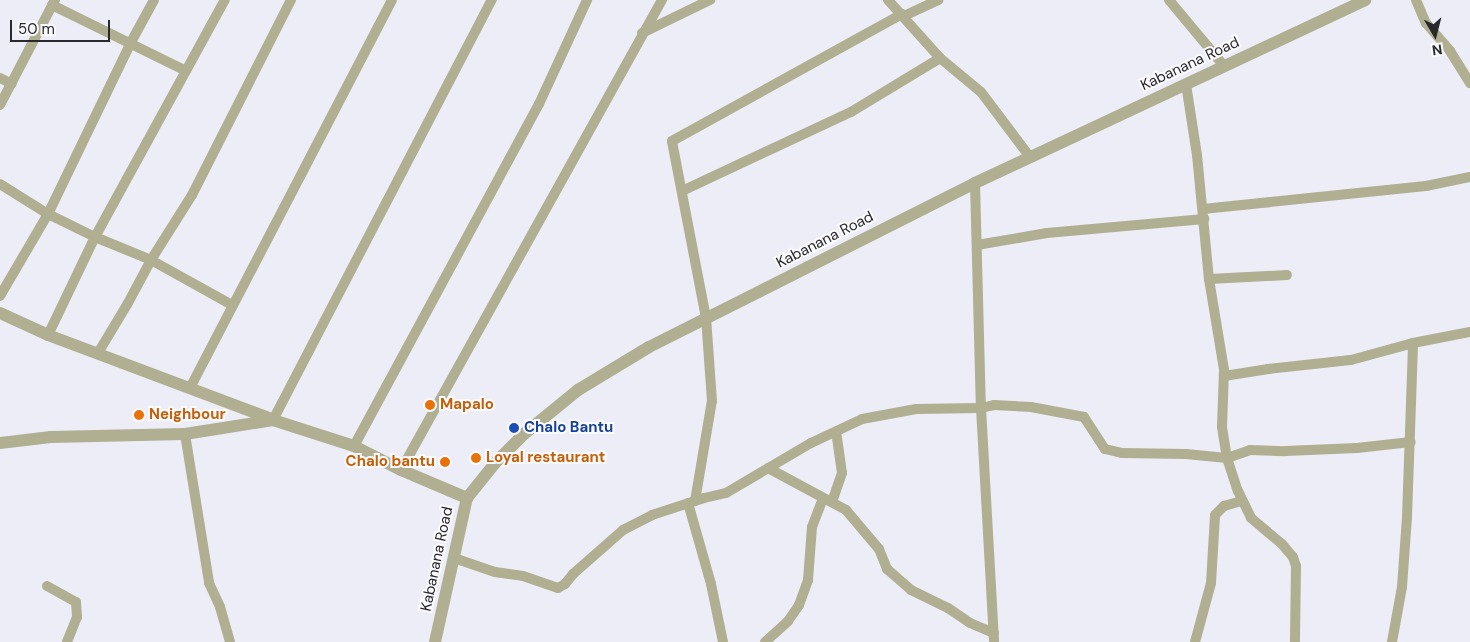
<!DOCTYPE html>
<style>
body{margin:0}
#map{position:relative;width:1470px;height:642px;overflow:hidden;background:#ededf8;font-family:"DM Sans",sans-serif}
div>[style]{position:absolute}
.minor>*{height:10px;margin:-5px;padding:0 5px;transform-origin:5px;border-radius:5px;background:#b0af91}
.tertiary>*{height:12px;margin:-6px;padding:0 6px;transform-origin:6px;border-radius:6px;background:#b0af91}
.dots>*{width:14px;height:14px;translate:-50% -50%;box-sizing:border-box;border:2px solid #fbfbfe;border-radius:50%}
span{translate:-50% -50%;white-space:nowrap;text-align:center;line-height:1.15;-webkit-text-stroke:4px #fbfbfe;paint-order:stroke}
.street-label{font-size:15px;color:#28282d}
.food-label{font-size:15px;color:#c56008;font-weight:700}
.left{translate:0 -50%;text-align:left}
.right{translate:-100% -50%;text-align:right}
.transit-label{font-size:15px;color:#164399;font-weight:700}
.north{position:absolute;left:1410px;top:10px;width:50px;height:50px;-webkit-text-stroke:4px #fbfbfe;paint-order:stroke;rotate:172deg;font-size:14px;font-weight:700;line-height:20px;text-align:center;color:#28282d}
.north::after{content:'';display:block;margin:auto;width:18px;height:22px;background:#28282d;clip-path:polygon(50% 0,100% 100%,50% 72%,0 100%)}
.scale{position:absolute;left:10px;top:20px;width:100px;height:22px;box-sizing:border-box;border:2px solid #28282d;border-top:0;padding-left:6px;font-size:15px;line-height:18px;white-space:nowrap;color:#28282d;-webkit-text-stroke:4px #fbfbfe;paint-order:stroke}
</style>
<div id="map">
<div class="minor">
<div style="left:888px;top:0;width:78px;rotate:48.1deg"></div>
<div style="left:940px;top:58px;width:53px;rotate:39.7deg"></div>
<div style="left:981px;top:92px;width:81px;rotate:53deg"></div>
<div style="left:1169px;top:0;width:86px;rotate:50.2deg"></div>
<div style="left:1416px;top:0;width:25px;rotate:67deg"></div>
<div style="left:1426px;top:23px;width:37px;rotate:49deg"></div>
<div style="left:1450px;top:51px;width:38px;rotate:58deg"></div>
<div style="left:52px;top:5px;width:149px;rotate:26.2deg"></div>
<div style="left:904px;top:16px;width:38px;rotate:-25deg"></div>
<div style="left:642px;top:33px;width:76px;rotate:-25.9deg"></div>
<div style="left:0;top:78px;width:13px;rotate:27deg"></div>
<div style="left:1186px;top:84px;width:72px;rotate:81.2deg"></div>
<div style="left:1197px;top:155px;width:125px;rotate:84.5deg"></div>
<div style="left:1209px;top:279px;width:92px;rotate:80.6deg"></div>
<div style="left:1224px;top:370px;width:57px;rotate:92deg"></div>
<div style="left:1222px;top:427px;width:31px;rotate:81deg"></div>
<div style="left:1227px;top:458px;width:35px;rotate:72deg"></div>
<div style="left:1238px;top:491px;width:30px;rotate:64deg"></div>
<div style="left:1251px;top:518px;width:40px;rotate:40deg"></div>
<div style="left:1282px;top:544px;width:17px;rotate:50deg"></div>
<div style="left:1293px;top:557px;width:9px;rotate:72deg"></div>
<div style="left:1296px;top:566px;width:76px;rotate:90.8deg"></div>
<div style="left:0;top:105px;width:119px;rotate:-62.4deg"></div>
<div style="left:975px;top:183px;width:225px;rotate:88.5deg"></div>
<div style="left:981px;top:408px;width:234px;rotate:86.8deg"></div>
<div style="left:0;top:184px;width:57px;rotate:32deg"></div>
<div style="left:48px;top:214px;width:52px;rotate:26.1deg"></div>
<div style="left:95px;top:237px;width:61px;rotate:22.3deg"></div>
<div style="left:151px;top:260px;width:93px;rotate:29.1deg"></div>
<div style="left:682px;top:191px;width:187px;rotate:-25.1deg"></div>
<div style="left:851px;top:112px;width:104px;rotate:-31.2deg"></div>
<div style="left:1203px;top:209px;width:224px;rotate:-5.9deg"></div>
<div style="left:1426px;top:186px;width:45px;rotate:-11.6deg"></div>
<div style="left:977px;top:245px;width:71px;rotate:-9.7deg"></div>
<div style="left:1047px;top:233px;width:158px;rotate:-5.1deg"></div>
<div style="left:1209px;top:279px;width:78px;rotate:-2.9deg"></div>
<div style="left:0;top:296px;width:95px;rotate:-59.7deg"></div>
<div style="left:48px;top:214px;width:189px;rotate:-64.2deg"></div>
<div style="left:130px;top:44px;width:50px;rotate:-61.4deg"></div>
<div style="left:48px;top:335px;width:109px;rotate:-64.4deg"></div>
<div style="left:95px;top:237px;width:270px;rotate:-61.3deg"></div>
<div style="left:98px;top:353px;width:58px;rotate:-59deg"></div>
<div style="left:128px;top:303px;width:49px;rotate:-61.9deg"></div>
<div style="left:151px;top:260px;width:77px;rotate:-57.8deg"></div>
<div style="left:192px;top:195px;width:219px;rotate:-63.1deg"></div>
<div style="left:1224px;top:376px;width:45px;rotate:-9deg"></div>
<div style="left:1268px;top:369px;width:83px;rotate:-6.2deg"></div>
<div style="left:1351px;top:360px;width:64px;rotate:-15.3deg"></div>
<div style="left:1413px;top:343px;width:58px;rotate:-10.9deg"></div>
<div style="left:190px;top:388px;width:437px;rotate:-62.5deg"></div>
<div style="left:273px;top:420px;width:474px;rotate:-62.5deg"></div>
<div style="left:185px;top:434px;width:151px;rotate:80.8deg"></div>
<div style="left:209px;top:583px;width:26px;rotate:65deg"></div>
<div style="left:220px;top:607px;width:36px;rotate:74deg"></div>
<div style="left:354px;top:446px;width:389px;rotate:-61.6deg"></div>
<div style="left:539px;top:104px;width:115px;rotate:-65.2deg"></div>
<div style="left:768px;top:468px;width:89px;rotate:28.3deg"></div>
<div style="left:846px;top:510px;width:51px;rotate:49.8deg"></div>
<div style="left:879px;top:549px;width:22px;rotate:68deg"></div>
<div style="left:887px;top:569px;width:32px;rotate:41deg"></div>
<div style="left:911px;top:590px;width:41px;rotate:25.9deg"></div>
<div style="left:948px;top:608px;width:27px;rotate:34deg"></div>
<div style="left:970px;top:623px;width:26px;rotate:23deg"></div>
<div style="left:401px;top:470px;width:538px;rotate:-60.96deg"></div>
<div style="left:695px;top:501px;width:101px;rotate:-80.4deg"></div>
<div style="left:712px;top:401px;width:83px;rotate:-94.1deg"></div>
<div style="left:706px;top:318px;width:180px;rotate:-100.9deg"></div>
<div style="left:672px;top:141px;width:263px;rotate:-28.9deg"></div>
<div style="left:832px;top:502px;width:31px;rotate:-71deg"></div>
<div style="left:842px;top:473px;width:42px;rotate:-98.1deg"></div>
<div style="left:688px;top:503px;width:84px;rotate:74.1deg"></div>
<div style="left:711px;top:584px;width:59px;rotate:78.3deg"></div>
<div style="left:454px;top:558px;width:43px;rotate:18.9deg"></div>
<div style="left:495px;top:572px;width:28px;rotate:8deg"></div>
<div style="left:523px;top:576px;width:37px;rotate:19deg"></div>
<div style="left:558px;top:588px;width:8px;rotate:-30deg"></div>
<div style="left:565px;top:584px;width:13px;rotate:-51deg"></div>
<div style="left:573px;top:574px;width:67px;rotate:-41.3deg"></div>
<div style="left:623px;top:530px;width:33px;rotate:-27deg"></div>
<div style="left:652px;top:515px;width:55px;rotate:-18.1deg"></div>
<div style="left:704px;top:498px;width:23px;rotate:-13deg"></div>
<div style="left:726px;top:493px;width:99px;rotate:-30.5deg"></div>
<div style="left:811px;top:443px;width:56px;rotate:-25.2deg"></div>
<div style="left:862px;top:419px;width:55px;rotate:-10.5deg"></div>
<div style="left:916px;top:409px;width:65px;rotate:-0.9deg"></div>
<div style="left:981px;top:408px;width:13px;rotate:-13deg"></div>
<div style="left:994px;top:405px;width:37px;rotate:3deg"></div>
<div style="left:1031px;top:407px;width:54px;rotate:10.7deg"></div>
<div style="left:1084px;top:417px;width:38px;rotate:57deg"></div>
<div style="left:1105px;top:449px;width:17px;rotate:13deg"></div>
<div style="left:1122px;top:453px;width:64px;rotate:0.9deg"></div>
<div style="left:1186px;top:454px;width:41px;rotate:5.6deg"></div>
<div style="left:1227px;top:458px;width:24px;rotate:-19deg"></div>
<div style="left:1250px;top:450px;width:35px;rotate:2deg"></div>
<div style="left:1285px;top:451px;width:72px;rotate:-2.4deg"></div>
<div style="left:1357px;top:448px;width:54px;rotate:-6.3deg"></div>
<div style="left:47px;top:586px;width:33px;rotate:29deg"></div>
<div style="left:76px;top:602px;width:15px;rotate:86deg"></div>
<div style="left:77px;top:617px;width:27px;rotate:112deg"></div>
<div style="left:765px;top:642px;width:31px;rotate:-42deg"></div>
<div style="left:788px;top:621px;width:19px;rotate:-55deg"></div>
<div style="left:799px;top:605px;width:27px;rotate:-70deg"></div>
<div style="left:808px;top:580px;width:53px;rotate:-85.7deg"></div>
<div style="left:812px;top:527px;width:31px;rotate:-69deg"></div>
<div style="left:1195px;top:642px;width:61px;rotate:-74.8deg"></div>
<div style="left:1211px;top:583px;width:68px;rotate:-86.6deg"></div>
<div style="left:1215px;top:515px;width:13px;rotate:-45deg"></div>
<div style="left:1224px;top:506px;width:19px;rotate:-16deg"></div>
<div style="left:1392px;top:642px;width:56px;rotate:-79.7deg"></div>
<div style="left:1402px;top:587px;width:70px;rotate:-85.9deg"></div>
<div style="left:1407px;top:517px;width:174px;rotate:-88deg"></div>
</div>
<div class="tertiary">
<div style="left:0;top:313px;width:53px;rotate:24.6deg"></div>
<div style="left:48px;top:335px;width:238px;rotate:20.6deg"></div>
<div style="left:0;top:443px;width:51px;rotate:-6.7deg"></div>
<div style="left:51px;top:437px;width:134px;rotate:-1.3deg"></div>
<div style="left:185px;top:434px;width:89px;rotate:-9deg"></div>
<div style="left:273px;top:420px;width:85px;rotate:17.8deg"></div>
<div style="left:354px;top:446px;width:53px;rotate:27.1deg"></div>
<div style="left:401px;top:470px;width:72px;rotate:23deg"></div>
<div style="left:435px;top:642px;width:148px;rotate:-77.5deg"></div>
<div style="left:467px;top:498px;width:45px;rotate:-51.3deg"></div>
<div style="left:495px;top:463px;width:41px;rotate:-45deg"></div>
<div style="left:524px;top:434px;width:70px;rotate:-39.2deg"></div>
<div style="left:578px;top:390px;width:83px;rotate:-31.2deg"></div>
<div style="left:649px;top:347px;width:365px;rotate:-26.7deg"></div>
<div style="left:975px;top:183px;width:431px;rotate:-25.1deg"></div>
</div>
<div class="dots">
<div style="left:430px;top:405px;background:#e8710a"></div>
<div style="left:139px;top:415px;background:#e8710a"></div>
<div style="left:514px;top:428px;background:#1a4fb4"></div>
<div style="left:476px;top:458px;background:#e8710a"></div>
<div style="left:445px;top:462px;background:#e8710a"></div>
</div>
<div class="street-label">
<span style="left:1190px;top:64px;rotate:-25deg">Kabanana Road</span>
<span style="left:825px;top:240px;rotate:-27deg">Kabanana Road</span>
<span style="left:437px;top:559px;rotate:-78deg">Kabanana Road</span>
</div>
<div class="food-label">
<span class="left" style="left:440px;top:405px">Mapalo</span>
<span class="left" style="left:149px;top:415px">Neighbour</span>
<span class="left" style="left:486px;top:458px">Loyal restaurant</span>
<span class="right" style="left:435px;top:462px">Chalo bantu</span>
</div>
<div class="transit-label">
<span class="left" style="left:524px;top:428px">Chalo Bantu</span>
</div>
<div class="north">N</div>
<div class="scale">50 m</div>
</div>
